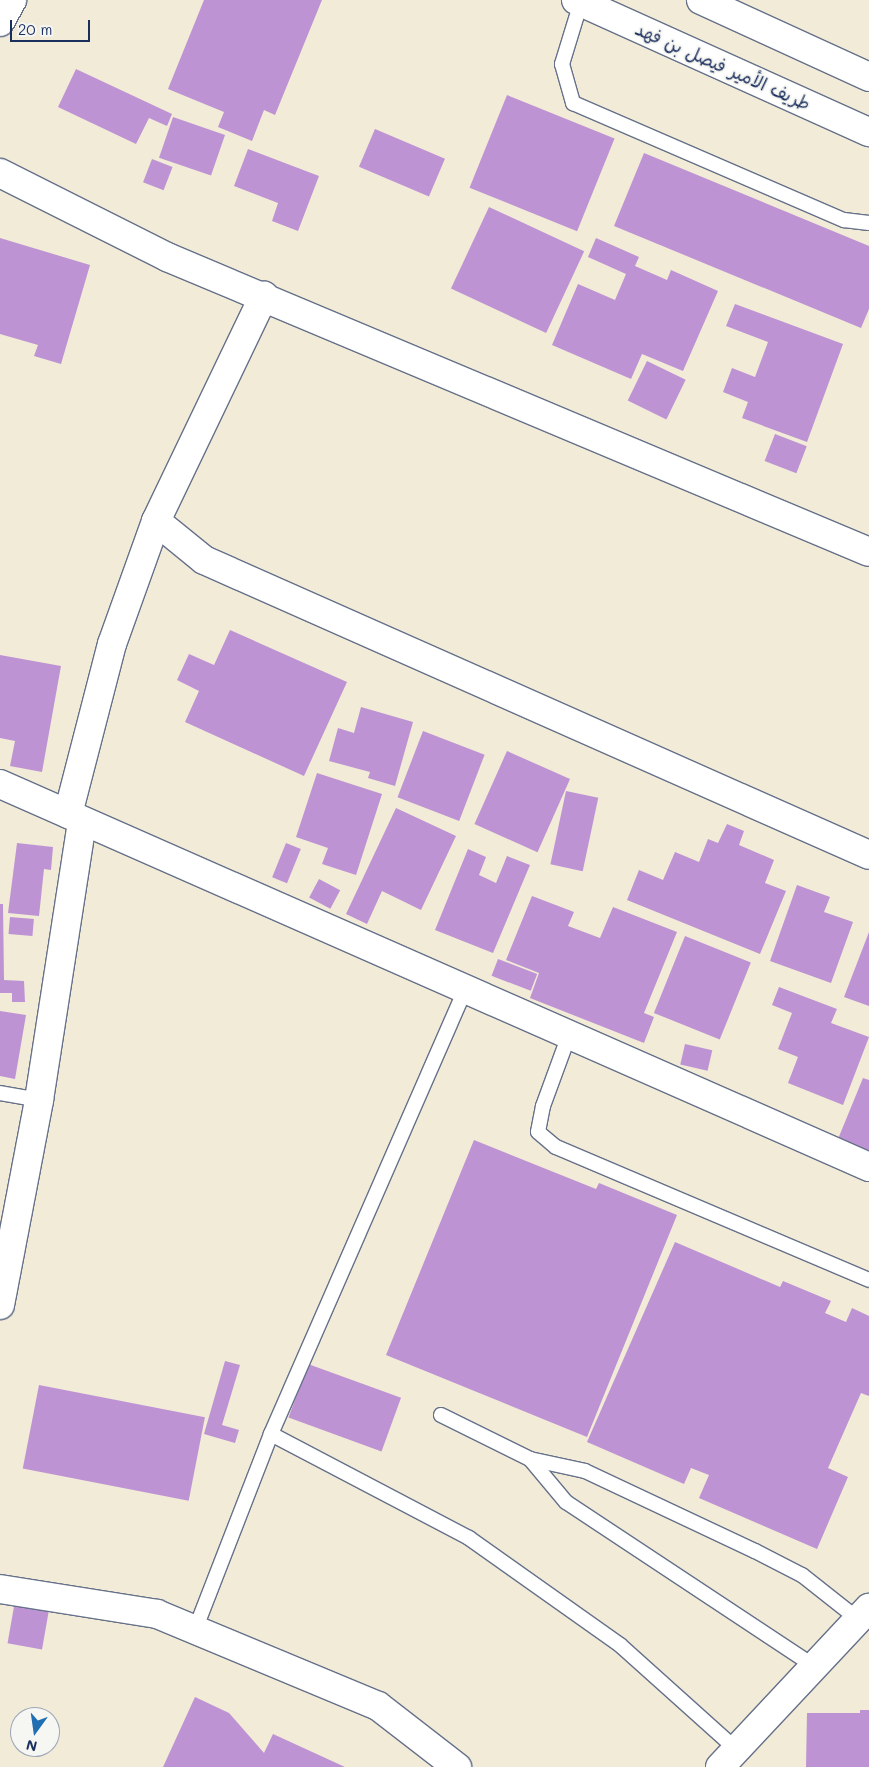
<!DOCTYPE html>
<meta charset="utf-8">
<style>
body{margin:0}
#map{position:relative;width:869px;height:1767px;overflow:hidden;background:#f1ebd8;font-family:Mali,"Playpen Sans Arabic",sans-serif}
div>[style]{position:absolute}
.building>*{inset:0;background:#be93d3;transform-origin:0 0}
.roads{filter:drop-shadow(1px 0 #667189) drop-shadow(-1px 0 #667189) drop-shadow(0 1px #667189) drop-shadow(0 -1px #667189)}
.lane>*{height:14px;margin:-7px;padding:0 7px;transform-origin:7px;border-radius:7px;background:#fff}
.street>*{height:28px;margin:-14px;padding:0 14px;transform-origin:14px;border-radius:14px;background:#fff}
.primary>*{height:28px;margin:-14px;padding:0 14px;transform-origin:14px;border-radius:14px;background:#fff}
span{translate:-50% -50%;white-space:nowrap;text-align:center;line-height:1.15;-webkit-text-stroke:4px #f6f6f2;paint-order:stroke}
.street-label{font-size:18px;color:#1b2f5e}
.north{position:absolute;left:10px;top:1707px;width:50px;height:50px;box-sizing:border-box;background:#f6f6f2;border:1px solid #9ea6b7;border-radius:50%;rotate:194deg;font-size:14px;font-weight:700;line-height:20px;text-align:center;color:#1b2f5e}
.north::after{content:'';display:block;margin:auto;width:18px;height:22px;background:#1f6fb2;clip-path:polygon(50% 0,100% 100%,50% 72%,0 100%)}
.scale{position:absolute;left:10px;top:20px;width:80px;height:22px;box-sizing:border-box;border:2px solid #1b2f5e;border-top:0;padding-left:6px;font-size:15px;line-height:18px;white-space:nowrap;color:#1b2f5e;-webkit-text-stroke:4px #f6f6f2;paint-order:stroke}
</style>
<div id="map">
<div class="building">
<div style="clip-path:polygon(204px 0,322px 0,275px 115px,264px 110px,252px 141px,218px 127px,224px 112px,168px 89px)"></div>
<div style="clip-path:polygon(76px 69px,172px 114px,167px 126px,149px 118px,136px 144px,58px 107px)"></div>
<div style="left:507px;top:95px;width:116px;height:100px;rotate:22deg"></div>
<div style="left:173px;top:117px;width:55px;height:43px;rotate:19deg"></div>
<div style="left:375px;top:129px;width:76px;height:41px;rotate:23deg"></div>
<div style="clip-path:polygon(248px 149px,319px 176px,298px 231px,272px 221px,278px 203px,234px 186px)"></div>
<div style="clip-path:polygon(644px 153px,869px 246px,869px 309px,861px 328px,614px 226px)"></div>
<div style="left:152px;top:159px;width:22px;height:25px;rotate:21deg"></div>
<div style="left:489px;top:207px;width:105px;height:90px;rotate:25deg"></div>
<div style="clip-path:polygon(0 238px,90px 265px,61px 364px,34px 356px,38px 345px,0 334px)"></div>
<div style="clip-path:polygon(596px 238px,639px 257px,635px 266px,667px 280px,671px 270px,718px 291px,683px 371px,642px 354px,631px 379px,552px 345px,578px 284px,615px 300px,626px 274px,588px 257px)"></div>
<div style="clip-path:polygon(735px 304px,843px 344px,807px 442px,742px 418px,748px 402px,723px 392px,732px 368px,755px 377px,768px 342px,726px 326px)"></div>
<div style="left:647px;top:361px;width:43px;height:44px;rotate:26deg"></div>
<div style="left:775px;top:434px;width:34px;height:29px;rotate:21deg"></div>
<div style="clip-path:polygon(230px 630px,347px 682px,304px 776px,185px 722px,199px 691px,177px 680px,189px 654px,214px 665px)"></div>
<div style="clip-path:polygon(0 655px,61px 666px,42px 772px,10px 766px,15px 741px,0 738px)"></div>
<div style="clip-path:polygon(361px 707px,413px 722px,395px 786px,368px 778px,370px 772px,329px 761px,338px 728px,354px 733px)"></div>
<div style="left:423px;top:731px;width:66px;height:71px;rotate:21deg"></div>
<div style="left:507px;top:751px;width:69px;height:80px;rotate:24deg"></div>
<div style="clip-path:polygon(317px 773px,382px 794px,356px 875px,322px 864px,328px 848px,296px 837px)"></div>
<div style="left:566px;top:791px;width:33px;height:75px;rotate:12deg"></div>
<div style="clip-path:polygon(396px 808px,456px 836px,421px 910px,382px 891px,367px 924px,346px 914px)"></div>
<div style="clip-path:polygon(727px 824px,744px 831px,739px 845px,774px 860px,765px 883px,786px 891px,760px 954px,627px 900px,639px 870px,663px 880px,675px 852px,699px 862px,708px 839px,718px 843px)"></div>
<div style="clip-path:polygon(17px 843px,53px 847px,51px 870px,44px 869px,39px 916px,8px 913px)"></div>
<div style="left:286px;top:843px;width:16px;height:37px;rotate:22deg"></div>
<div style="clip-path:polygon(468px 849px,486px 857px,479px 875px,496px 883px,507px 856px,530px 865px,493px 953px,435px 930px)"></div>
<div style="left:319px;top:879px;width:24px;height:21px;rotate:28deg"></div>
<div style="clip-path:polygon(797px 885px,830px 897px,824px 912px,853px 922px,831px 983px,770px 961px)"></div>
<div style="clip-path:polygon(532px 896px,574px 912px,568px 926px,600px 938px,613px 907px,677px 932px,644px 1013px,654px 1017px,644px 1043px,530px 998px,539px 973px,506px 960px)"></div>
<div style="clip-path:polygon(0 904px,3px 904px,4px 980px,24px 981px,25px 1002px,12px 1002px,12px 993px,0 993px)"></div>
<div style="left:10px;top:917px;width:24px;height:17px;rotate:5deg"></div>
<div style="clip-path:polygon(869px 932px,869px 1006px,844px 997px)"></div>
<div style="left:685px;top:936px;width:71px;height:83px;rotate:22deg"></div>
<div style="left:498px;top:959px;width:42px;height:18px;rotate:21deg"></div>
<div style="clip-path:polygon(779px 987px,837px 1009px,831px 1023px,869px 1037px,843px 1105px,788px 1083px,798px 1057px,778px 1049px,792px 1013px,772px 1005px)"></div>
<div style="clip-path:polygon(0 1011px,26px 1015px,15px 1079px,0 1076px)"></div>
<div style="left:685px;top:1044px;width:28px;height:21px;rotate:13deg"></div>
<div style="clip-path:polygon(863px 1078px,869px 1080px,869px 1151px,838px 1139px)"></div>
<div style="clip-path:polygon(474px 1140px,596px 1189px,599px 1183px,677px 1215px,587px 1437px,386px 1355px)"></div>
<div style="clip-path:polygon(675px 1242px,780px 1287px,783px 1281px,831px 1301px,825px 1313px,846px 1322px,852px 1308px,869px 1316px,869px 1396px,861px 1393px,828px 1468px,848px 1477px,817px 1549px,699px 1498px,709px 1475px,691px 1468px,684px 1484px,587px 1442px)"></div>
<div style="clip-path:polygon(225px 1361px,240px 1365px,222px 1425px,239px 1430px,235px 1443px,204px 1434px)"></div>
<div style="left:308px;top:1364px;width:99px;height:57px;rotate:20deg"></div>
<div style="left:39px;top:1385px;width:169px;height:85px;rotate:11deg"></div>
<div style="left:15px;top:1601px;width:35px;height:43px;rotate:10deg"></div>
<div style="clip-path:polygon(195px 1697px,229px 1713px,264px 1753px,273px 1734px,345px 1767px,163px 1767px)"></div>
<div style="clip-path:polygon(860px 1710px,869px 1710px,869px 1767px,806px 1767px,807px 1713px,860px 1713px)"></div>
</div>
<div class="roads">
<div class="lane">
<div style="left:581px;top:2px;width:65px;rotate:107deg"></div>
<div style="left:562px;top:64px;width:41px;rotate:74.2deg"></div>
<div style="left:573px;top:103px;width:295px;rotate:23.4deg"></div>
<div style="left:844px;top:220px;width:25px;rotate:7deg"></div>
<div style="left:569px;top:1035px;width:76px;rotate:110.1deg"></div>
<div style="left:543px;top:1106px;width:26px;rotate:101deg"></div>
<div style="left:538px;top:1132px;width:23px;rotate:40deg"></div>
<div style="left:556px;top:1147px;width:340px;rotate:23deg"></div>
<div style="left:0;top:1093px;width:40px;rotate:10deg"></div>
<div style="left:441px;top:1415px;width:99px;rotate:26.3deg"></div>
<div style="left:530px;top:1459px;width:56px;rotate:12.3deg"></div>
<div style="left:585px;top:1471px;width:188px;rotate:25.2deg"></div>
<div style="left:755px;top:1551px;width:53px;rotate:27.1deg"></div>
<div style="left:802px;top:1575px;width:73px;rotate:38.3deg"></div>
<div style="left:271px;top:1434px;width:485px;rotate:-66.4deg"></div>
<div style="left:530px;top:1459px;width:56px;rotate:50.1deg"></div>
<div style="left:566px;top:1502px;width:297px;rotate:33.5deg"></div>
<div style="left:195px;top:1630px;width:210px;rotate:-68.8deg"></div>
<div style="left:271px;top:1434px;width:224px;rotate:27.7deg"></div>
<div style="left:469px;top:1538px;width:185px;rotate:35.3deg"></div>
<div style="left:620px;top:1645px;width:157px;rotate:41.9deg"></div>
</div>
<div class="street">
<div style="left:0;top:22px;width:25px;rotate:-61deg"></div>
<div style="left:0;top:173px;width:187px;rotate:26.7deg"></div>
<div style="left:167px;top:257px;width:761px;rotate:22.79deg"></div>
<div style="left:156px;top:521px;width:62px;rotate:39.1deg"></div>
<div style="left:204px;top:560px;width:727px;rotate:23.92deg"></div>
<div style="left:0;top:784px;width:950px;rotate:23.78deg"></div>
<div style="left:68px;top:814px;width:176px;rotate:-75.5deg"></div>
<div style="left:112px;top:644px;width:131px;rotate:-70.3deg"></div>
<div style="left:156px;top:521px;width:250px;rotate:-64.4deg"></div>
<div style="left:0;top:1305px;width:209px;rotate:-79.2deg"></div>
<div style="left:39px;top:1100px;width:282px;rotate:-81.2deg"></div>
<div style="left:0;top:1589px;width:159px;rotate:9deg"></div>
<div style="left:157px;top:1614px;width:239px;rotate:22.6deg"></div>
<div style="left:378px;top:1706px;width:100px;rotate:37.7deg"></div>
<div style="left:720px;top:1767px;width:218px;rotate:-46.9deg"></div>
</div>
<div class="primary">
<div style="left:576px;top:0;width:321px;rotate:24.3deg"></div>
<div style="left:701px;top:0;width:185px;rotate:24.6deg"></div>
</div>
</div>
<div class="street-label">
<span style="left:723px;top:66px;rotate:24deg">طريف الأمير فيصل بن فهد</span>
</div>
<div class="north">N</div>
<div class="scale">20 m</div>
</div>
